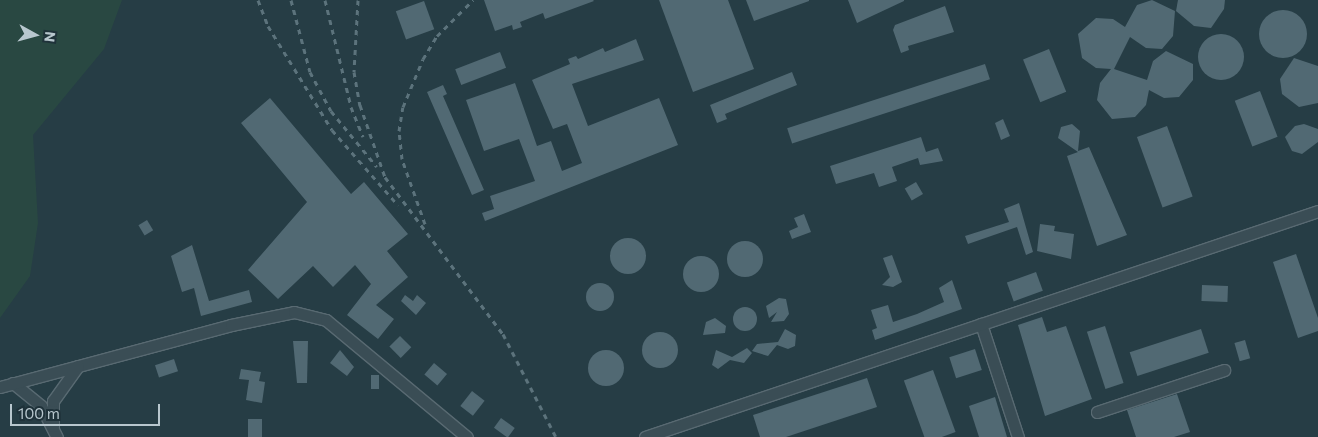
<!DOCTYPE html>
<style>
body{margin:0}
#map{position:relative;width:1318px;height:437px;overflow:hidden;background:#263d45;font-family:Commissioner,sans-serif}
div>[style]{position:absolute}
.green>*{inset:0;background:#294842}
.building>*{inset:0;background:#516973;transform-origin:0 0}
.round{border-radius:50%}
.roads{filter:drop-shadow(1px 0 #596a72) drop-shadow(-1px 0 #596a72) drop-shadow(0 1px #596a72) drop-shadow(0 -1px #596a72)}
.minor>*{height:11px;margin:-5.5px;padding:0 5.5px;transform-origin:5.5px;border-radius:5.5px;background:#3a4d55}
.rail>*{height:3px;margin-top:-1.5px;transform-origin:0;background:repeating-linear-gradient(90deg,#5c737c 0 5px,transparent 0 10px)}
span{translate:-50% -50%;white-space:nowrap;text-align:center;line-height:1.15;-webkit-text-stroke:5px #1f323a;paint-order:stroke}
.north{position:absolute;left:10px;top:10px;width:50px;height:50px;-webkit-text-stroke:4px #1f323a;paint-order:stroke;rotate:97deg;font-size:14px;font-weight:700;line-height:20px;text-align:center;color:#b8c7ce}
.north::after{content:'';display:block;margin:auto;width:18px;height:22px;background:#b8c7ce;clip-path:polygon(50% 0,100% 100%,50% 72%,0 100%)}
.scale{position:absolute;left:10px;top:404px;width:150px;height:22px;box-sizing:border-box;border:2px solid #b8c7ce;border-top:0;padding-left:6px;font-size:15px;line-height:18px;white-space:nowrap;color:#b8c7ce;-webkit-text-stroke:4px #1f323a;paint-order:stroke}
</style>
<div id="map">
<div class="green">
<div style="clip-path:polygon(0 0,122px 0,104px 49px,33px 135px,38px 223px,30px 276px,0 318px)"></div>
</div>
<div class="building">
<div style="clip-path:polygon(484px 0,593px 0,594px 1px,545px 19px,543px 13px,520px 22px,522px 27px,513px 30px,512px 25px,495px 31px)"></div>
<div style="clip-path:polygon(659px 0,728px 0,754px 69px,693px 92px)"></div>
<div style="clip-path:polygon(746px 0,809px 0,809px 1px,754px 21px)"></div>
<div style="clip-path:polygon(848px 0,904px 0,904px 1px,857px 23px)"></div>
<div style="clip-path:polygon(1152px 0,1175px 11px,1173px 36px,1162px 49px,1146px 48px,1130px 37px,1114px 69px,1147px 80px,1153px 61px,1166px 51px,1193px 64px,1193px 80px,1179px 97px,1164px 98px,1149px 90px,1146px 105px,1135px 117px,1112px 119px,1097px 100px,1100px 83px,1111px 69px,1096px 68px,1082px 58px,1078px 34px,1096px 18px,1113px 19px,1125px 27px,1137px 5px)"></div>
<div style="clip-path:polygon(1178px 0,1225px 0,1224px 9px,1211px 28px,1194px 26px,1176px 11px)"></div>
<div style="left:424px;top:1px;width:30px;height:30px;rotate:70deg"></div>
<div style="clip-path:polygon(945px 6px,954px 32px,908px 46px,909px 50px,901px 53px,893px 30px,895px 25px)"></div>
<div class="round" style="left:1259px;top:10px;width:48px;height:48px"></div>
<div class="round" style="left:1198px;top:34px;width:46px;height:46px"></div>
<div style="clip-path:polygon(636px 39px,644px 60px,572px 84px,588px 126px,659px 98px,678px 145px,485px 221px,482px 213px,494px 209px,490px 196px,535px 181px,519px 139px,484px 151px,466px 100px,515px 83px,537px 146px,551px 141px,562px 171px,582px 163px,567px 124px,553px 129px,532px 80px,570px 64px,568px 59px,576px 56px,578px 59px,603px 48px,605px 52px)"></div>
<div style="left:1049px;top:49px;width:46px;height:28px;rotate:68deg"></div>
<div style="left:500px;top:52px;width:17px;height:48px;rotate:69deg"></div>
<div style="clip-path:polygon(1294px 58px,1318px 66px,1318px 103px,1299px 107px,1282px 94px,1280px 79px)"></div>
<div style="left:985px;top:64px;width:16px;height:208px;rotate:72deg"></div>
<div style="clip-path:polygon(792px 72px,797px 85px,725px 114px,727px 119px,717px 123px,710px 105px)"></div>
<div style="clip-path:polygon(443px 85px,447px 94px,443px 96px,484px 190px,472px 195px,427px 92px)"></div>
<div style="left:1260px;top:91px;width:49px;height:27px;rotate:69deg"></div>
<div style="clip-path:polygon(270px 98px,351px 194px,364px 182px,408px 234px,387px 251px,408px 277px,376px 305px,394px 319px,378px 339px,347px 315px,371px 284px,355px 265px,333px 287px,313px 266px,278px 299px,248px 270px,307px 202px,241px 123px)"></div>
<div style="clip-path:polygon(1003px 119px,1010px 136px,1001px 140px,995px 123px)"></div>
<div style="clip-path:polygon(1072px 124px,1080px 131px,1078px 151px,1089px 147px,1127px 235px,1097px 246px,1067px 156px,1078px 152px,1058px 138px,1061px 127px)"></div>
<div style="clip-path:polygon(1304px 124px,1318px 129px,1318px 142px,1302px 154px,1292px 151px,1285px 137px,1295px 126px)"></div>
<div style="left:1167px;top:126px;width:75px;height:32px;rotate:70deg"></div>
<div style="clip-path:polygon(921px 137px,926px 152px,938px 148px,943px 161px,920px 165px,918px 158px,892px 167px,897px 181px,879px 187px,874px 173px,836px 184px,830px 166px)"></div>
<div style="left:916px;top:182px;width:14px;height:13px;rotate:60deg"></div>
<div style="clip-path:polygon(1019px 203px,1033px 252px,1026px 255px,1017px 227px,968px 244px,965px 236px,1009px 222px,1004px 209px)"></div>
<div style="clip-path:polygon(804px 214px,811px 232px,792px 239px,789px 231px,798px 227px,794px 218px)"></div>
<div style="left:147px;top:220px;width:12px;height:10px;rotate:59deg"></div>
<div style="clip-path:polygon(1040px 224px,1055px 226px,1054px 231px,1074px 234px,1071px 259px,1037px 251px)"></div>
<div class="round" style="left:610px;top:238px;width:36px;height:36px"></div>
<div class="round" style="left:727px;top:241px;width:36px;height:36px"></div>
<div style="clip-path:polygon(192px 245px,209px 301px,249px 290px,252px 302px,201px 316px,194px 288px,182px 292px,171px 256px)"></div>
<div style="clip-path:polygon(1296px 254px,1318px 318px,1318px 331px,1298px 338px,1273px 262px)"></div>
<div style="clip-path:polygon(892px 255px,902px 282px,893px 287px,882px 285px,890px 277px,883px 258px)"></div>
<div class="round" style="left:683px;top:256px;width:36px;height:36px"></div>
<div style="left:1036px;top:272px;width:20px;height:31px;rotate:70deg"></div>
<div style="clip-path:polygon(952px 280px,962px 309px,875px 340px,872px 330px,877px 328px,871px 310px,888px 305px,893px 322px,917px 314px,944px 302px,939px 288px)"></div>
<div class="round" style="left:586px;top:283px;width:28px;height:28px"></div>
<div style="left:1202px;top:285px;width:26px;height:16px;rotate:2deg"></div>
<div style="clip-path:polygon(405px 295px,413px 301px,417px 295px,426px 303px,416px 315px,401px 301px)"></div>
<div style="clip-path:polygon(779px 298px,786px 299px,789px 314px,784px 321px,771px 322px,777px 312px,769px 318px,766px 306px)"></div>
<div class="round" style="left:733px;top:307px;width:24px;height:24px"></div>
<div style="clip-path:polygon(1042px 317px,1047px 332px,1066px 326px,1092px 399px,1045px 416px,1018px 325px)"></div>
<div style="clip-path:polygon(715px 318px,726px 326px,725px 333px,703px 335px,706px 322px)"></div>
<div style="left:1105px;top:326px;width:60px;height:19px;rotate:72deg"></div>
<div style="clip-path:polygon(785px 329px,796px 335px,795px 346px,788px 349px,777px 345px,768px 356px,752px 351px,757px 344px,778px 342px)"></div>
<div style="left:1201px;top:329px;width:25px;height:75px;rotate:72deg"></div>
<div class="round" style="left:642px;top:332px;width:36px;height:36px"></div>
<div style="left:400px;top:336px;width:16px;height:15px;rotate:45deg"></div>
<div style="left:1245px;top:340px;width:19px;height:11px;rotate:74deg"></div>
<div style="clip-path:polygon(293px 341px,308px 341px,307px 383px,297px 383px)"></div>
<div style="clip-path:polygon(747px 348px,752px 353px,744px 363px,730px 360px,718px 369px,712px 365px,716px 350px,732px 357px)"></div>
<div style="left:975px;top:349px;width:22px;height:27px;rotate:72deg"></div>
<div class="round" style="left:588px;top:350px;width:36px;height:36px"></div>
<div style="clip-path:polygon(340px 350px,354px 367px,347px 376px,330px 363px)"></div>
<div style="left:174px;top:359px;width:13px;height:20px;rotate:72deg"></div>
<div style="left:434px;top:363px;width:17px;height:15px;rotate:40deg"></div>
<div style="clip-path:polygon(241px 369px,261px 372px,259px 381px,265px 382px,262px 403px,246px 400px,249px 380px,239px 379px)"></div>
<div style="left:933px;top:370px;width:66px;height:31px;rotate:70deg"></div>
<div style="left:371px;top:375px;width:8px;height:14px"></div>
<div style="clip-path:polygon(867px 378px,877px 407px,786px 437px,760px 437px,753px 415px)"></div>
<div style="left:472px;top:391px;width:16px;height:19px;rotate:38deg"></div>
<div style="clip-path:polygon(1177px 394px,1190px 432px,1174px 437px,1136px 437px,1127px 410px)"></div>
<div style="clip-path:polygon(995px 397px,1007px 437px,979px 437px,969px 406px)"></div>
<div style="left:501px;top:418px;width:17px;height:12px;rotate:36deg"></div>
<div style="left:248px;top:419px;width:14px;height:18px"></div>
</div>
<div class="roads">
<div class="minor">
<div style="left:981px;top:324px;width:119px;rotate:71.9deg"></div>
<div style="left:13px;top:383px;width:36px;rotate:39deg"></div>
<div style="left:41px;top:406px;width:35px;rotate:63deg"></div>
<div style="left:0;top:387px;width:239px;rotate:-15deg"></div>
<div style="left:231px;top:325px;width:64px;rotate:-11.7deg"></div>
<div style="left:294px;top:312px;width:33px;rotate:14deg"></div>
<div style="left:326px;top:320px;width:183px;rotate:39.7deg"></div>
<div style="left:1097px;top:412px;width:134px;rotate:-18.3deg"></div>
<div style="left:53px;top:426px;width:25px;rotate:-90deg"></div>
<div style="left:53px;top:401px;width:43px;rotate:-54.5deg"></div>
<div style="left:645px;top:437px;width:710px;rotate:-18.56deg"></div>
</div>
</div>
<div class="rail">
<div style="left:258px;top:0;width:28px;rotate:69deg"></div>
<div style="left:268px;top:26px;width:122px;rotate:58.4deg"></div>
<div style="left:332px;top:130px;width:100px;rotate:48.7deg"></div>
<div style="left:291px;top:0;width:74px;rotate:75.2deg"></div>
<div style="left:310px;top:72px;width:44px;rotate:61.7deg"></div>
<div style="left:331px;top:111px;width:72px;rotate:50.6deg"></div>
<div style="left:325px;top:0;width:110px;rotate:76.3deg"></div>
<div style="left:351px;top:107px;width:32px;rotate:68deg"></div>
<div style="left:358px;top:0;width:72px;rotate:93.2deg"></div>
<div style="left:354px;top:72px;width:34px;rotate:80deg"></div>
<div style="left:360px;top:105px;width:76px;rotate:70.9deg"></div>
<div style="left:385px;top:177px;width:196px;rotate:53.1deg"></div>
<div style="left:503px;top:334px;width:116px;rotate:62.8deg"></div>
<div style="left:425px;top:224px;width:69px;rotate:-109.5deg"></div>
<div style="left:402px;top:159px;width:28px;rotate:-96deg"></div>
<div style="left:399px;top:131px;width:24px;rotate:-81deg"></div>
<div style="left:403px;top:107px;width:52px;rotate:-67.4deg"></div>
<div style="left:423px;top:59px;width:27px;rotate:-59deg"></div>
<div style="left:437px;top:36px;width:51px;rotate:-45deg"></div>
</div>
<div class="north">N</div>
<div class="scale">100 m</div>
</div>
